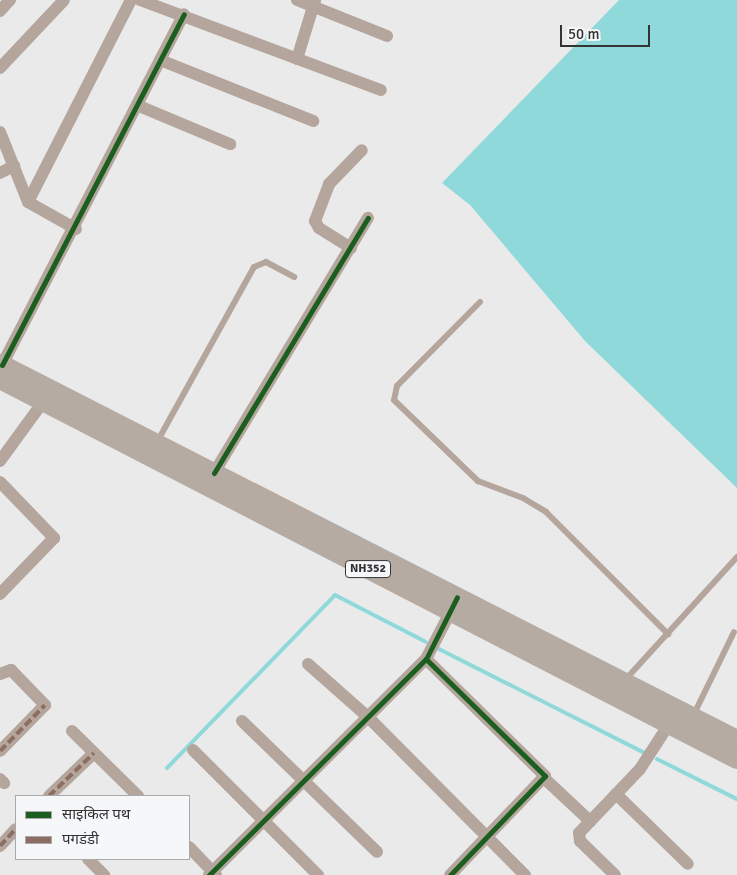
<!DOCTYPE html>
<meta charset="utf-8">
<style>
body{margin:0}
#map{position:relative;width:737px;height:875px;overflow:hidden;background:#eaeaeb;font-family:Signika,"Noto Sans Devanagari",sans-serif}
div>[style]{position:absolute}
.water>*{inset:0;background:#90d9da}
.stream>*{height:4px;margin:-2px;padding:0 2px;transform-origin:2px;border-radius:2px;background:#90d9da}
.service>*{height:6px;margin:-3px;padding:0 3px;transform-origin:3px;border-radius:3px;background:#b4a69c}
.minor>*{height:12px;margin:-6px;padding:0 6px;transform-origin:6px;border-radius:6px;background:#b4a69c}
.trunk>*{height:20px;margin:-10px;padding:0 10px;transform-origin:10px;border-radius:10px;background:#b5aba3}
.quiet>*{height:4px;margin-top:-2px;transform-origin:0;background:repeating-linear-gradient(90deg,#8d6e63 0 8px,transparent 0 12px)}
.cycleway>*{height:5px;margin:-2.5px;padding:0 2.5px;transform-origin:2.5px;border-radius:2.5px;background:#1b5e20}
span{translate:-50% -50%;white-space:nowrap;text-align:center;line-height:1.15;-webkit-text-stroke:4.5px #f6f7f9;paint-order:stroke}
.shield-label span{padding:1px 4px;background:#f6f7f9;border:1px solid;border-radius:4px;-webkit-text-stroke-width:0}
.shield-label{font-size:12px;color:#333334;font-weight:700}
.legend{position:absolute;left:15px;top:795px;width:175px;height:65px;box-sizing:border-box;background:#f6f7f9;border:1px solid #a8a9aa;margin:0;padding:6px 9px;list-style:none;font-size:15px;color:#333334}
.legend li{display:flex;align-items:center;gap:10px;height:25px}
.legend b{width:25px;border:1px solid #a8a9aa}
.scale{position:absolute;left:560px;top:25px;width:90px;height:22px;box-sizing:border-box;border:2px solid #333334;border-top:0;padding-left:6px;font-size:15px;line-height:18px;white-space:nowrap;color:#333334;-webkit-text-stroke:4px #f6f7f9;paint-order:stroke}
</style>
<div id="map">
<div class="water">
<div style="clip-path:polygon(619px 0,737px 0,737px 488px,585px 341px,470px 205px,442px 183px)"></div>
</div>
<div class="stream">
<div style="left:435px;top:647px;width:237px;rotate:26.8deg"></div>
<div style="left:657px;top:759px;width:89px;rotate:26.6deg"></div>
<div style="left:167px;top:768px;width:241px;rotate:-45.8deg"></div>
<div style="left:335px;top:595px;width:102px;rotate:27.3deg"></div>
</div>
<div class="service">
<div style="left:480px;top:302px;width:118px;rotate:134.7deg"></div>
<div style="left:397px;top:386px;width:14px;rotate:102deg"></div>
<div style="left:394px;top:400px;width:117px;rotate:44deg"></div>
<div style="left:478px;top:481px;width:48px;rotate:20.7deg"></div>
<div style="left:523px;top:498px;width:27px;rotate:31deg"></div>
<div style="left:546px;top:512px;width:173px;rotate:45deg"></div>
<div style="left:157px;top:442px;width:200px;rotate:-61deg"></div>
<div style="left:254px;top:267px;width:13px;rotate:-23deg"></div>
<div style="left:266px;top:262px;width:32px;rotate:28deg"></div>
<div style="left:626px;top:679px;width:165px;rotate:-47.7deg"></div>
<div style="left:694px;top:714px;width:91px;rotate:-64deg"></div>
</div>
<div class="minor">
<div style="left:140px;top:0;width:257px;rotate:20.5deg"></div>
<div style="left:297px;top:0;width:97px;rotate:21.8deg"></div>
<div style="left:0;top:11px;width:15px;rotate:-48deg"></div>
<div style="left:297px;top:59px;width:62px;rotate:-73deg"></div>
<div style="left:160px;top:60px;width:165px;rotate:21.7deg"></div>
<div style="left:0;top:68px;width:93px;rotate:-46.7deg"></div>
<div style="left:139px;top:106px;width:99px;rotate:22.7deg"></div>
<div style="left:0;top:132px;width:75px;rotate:68.2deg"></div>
<div style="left:28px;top:202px;width:55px;rotate:29.4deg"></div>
<div style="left:0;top:173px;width:16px;rotate:-27deg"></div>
<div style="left:28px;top:202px;width:227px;rotate:-63deg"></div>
<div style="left:351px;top:248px;width:38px;rotate:-148deg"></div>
<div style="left:319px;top:228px;width:8px;rotate:-120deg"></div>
<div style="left:315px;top:221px;width:40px;rotate:-69deg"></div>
<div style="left:329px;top:184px;width:47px;rotate:-45.9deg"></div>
<div style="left:2px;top:365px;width:395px;rotate:-62.6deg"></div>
<div style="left:0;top:461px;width:73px;rotate:-53.9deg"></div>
<div style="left:214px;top:473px;width:298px;rotate:-58.9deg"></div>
<div style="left:0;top:482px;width:78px;rotate:46deg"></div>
<div style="left:54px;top:538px;width:78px;rotate:134deg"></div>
<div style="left:426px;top:659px;width:167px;rotate:44.5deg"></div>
<div style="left:545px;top:776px;width:137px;rotate:133.8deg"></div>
<div style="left:308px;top:664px;width:80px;rotate:41.5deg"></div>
<div style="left:368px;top:717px;width:223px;rotate:45.2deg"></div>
<div style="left:0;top:674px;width:12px;rotate:-20deg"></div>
<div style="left:11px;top:670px;width:49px;rotate:45.8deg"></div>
<div style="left:45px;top:705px;width:64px;rotate:134.4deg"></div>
<div style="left:242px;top:721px;width:188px;rotate:44.1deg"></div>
<div style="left:72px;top:731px;width:93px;rotate:44.6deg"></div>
<div style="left:193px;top:750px;width:177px;rotate:45deg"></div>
<div style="left:0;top:779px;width:6px;rotate:45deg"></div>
<div style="left:545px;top:779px;width:62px;rotate:43deg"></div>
<div style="left:616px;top:794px;width:100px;rotate:44.2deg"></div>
<div style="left:49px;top:796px;width:62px;rotate:-43.7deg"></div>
<div style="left:0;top:846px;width:23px;rotate:-47deg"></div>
<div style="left:189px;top:847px;width:39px;rotate:46deg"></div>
<div style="left:88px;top:859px;width:23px;rotate:45deg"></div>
<div style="left:209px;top:875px;width:306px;rotate:-44.9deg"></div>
<div style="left:426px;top:659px;width:59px;rotate:-62.6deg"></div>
<div style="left:615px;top:875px;width:49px;rotate:-135.8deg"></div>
<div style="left:580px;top:841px;width:8px;rotate:-97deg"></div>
<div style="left:579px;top:833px;width:88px;rotate:-46.4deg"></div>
<div style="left:640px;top:769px;width:61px;rotate:-57.1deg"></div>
</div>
<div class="trunk">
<div style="left:0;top:364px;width:827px;rotate:27.03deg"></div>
<div style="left:0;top:379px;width:829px;rotate:27.28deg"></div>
</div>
<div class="quiet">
<div style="left:0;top:751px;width:64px;rotate:-45.6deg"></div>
<div style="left:49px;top:796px;width:62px;rotate:-43.7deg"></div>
<div style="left:0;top:846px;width:23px;rotate:-47deg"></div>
</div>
<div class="cycleway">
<div style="left:2px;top:365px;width:395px;rotate:-62.6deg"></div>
<div style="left:214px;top:473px;width:298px;rotate:-58.9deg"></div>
<div style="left:426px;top:659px;width:167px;rotate:44.5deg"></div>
<div style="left:545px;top:776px;width:137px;rotate:133.8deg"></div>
<div style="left:209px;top:875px;width:306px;rotate:-44.9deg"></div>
<div style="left:426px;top:659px;width:69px;rotate:-63.4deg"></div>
</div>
<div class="shield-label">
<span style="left:368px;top:569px">NH352</span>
</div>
<ul class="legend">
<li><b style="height:6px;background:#1b5e20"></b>साइकिल पथ</li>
<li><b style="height:6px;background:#8d6e63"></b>पगडंडी</li>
</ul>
<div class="scale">50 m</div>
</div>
